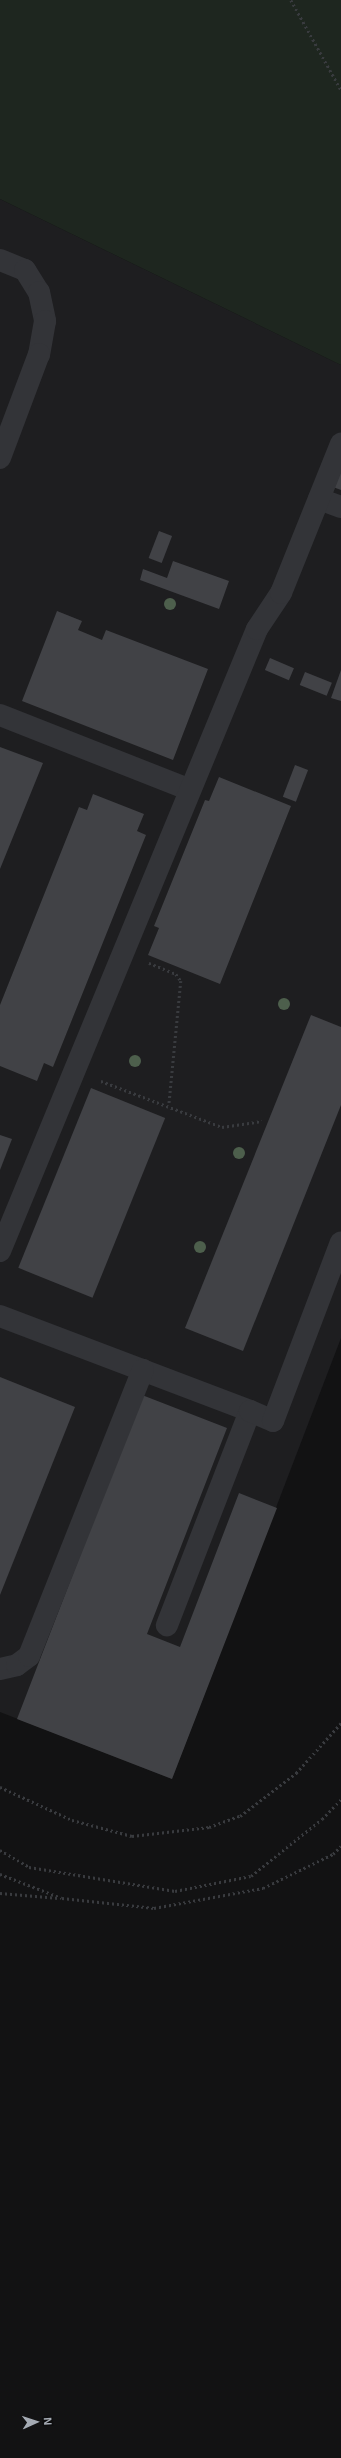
<!DOCTYPE html>
<style>
body{margin:0}
#map{position:relative;width:341px;height:2458px;overflow:hidden;background:#121213;font-family:Arial,sans-serif}
div>[style]{position:absolute}
.built>*{inset:0;background:#1e1e20}
.green>*{inset:0;background:#1e261f}
.building>*{inset:0;background:#414246;transform-origin:0 0}
.path>*{height:2.5px;margin-top:-1.25px;transform-origin:0;background:repeating-linear-gradient(90deg,#393b3f 0 2px,transparent 0 5px)}
.minor>*{height:22px;margin:-11px;padding:0 11px;transform-origin:11px;border-radius:11px;background:#333438}
.trees>*{width:12px;height:12px;margin:-6px;border-radius:50%;background:#4d5f4c}
span{translate:-50% -50%;white-space:nowrap;text-align:center;line-height:1.15;-webkit-text-stroke:4px #0d0d0e;paint-order:stroke}
.north{position:absolute;left:16px;top:2402px;width:40px;height:40px;-webkit-text-stroke:3px #0d0d0e;paint-order:stroke;rotate:87deg;font-size:11px;font-weight:700;line-height:16px;text-align:center;color:#a4aab3}
.north::after{content:'';display:block;margin:auto;width:14px;height:18px;background:#a4aab3;clip-path:polygon(50% 0,100% 100%,50% 72%,0 100%)}
</style>
<div id="map">
<div class="built">
<div style="clip-path:polygon(0 199px,341px 365px,341px 1338px,172px 1779px,0 1712px)"></div>
</div>
<div class="green">
<div style="clip-path:polygon(0 0,341px 0,341px 365px,0 199px)"></div>
</div>
<div class="building">
<div style="clip-path:polygon(341px 466px,341px 490px,333px 487px)"></div>
<div style="left:159px;top:531px;width:14px;height:29px;rotate:21deg"></div>
<div style="clip-path:polygon(173px 561px,229px 581px,219px 609px,140px 580px,143px 569px,167px 578px)"></div>
<div style="clip-path:polygon(57px 611px,82px 621px,78px 630px,102px 640px,106px 630px,208px 669px,173px 760px,22px 701px)"></div>
<div style="left:270px;top:658px;width:26px;height:13px;rotate:23deg"></div>
<div style="clip-path:polygon(341px 670px,341px 701px,331px 698px)"></div>
<div style="left:305px;top:672px;width:29px;height:14px;rotate:22deg"></div>
<div style="clip-path:polygon(0 747px,43px 763px,0 869px)"></div>
<div style="left:295px;top:765px;width:14px;height:34px;rotate:21deg"></div>
<div style="clip-path:polygon(219px 777px,291px 806px,220px 984px,148px 955px,159px 928px,154px 926px,205px 800px,209px 801px)"></div>
<div style="clip-path:polygon(93px 794px,144px 814px,137px 831px,146px 835px,53px 1067px,44px 1063px,37px 1081px,0 1066px,0 1005px,79px 807px,87px 810px)"></div>
<div style="clip-path:polygon(311px 1015px,341px 1027px,341px 1105px,243px 1351px,185px 1328px)"></div>
<div style="left:91px;top:1088px;width:80px;height:194px;rotate:22deg"></div>
<div style="clip-path:polygon(0 1135px,12px 1139px,0 1170px)"></div>
<div style="clip-path:polygon(0 1377px,75px 1407px,0 1595px)"></div>
<div style="clip-path:polygon(142px 1395px,227px 1428px,147px 1634px,180px 1647px,239px 1493px,277px 1508px,172px 1779px,17px 1719px)"></div>
</div>
<div class="path">
<div style="left:291px;top:0;width:103px;rotate:60.9deg"></div>
<div style="left:149px;top:963px;width:29px;rotate:22deg"></div>
<div style="left:176px;top:974px;width:9px;rotate:54deg"></div>
<div style="left:181px;top:981px;width:125px;rotate:95.5deg"></div>
<div style="left:101px;top:1081px;width:129px;rotate:20.8deg"></div>
<div style="left:222px;top:1127px;width:40px;rotate:-8.5deg"></div>
<div style="left:0;top:1787px;width:79px;rotate:24.6deg"></div>
<div style="left:72px;top:1820px;width:62px;rotate:14.9deg"></div>
<div style="left:132px;top:1836px;width:78px;rotate:-6.7deg"></div>
<div style="left:209px;top:1827px;width:33px;rotate:-20deg"></div>
<div style="left:240px;top:1816px;width:71px;rotate:-37.5deg"></div>
<div style="left:296px;top:1773px;width:67px;rotate:-48deg"></div>
<div style="left:0;top:1850px;width:34px;rotate:30deg"></div>
<div style="left:29px;top:1867px;width:148px;rotate:9.3deg"></div>
<div style="left:175px;top:1891px;width:77px;rotate:-11.2deg"></div>
<div style="left:251px;top:1876px;width:91px;rotate:-38.8deg"></div>
<div style="left:322px;top:1819px;width:28px;rotate:-46deg"></div>
<div style="left:0;top:1874px;width:66px;rotate:21.2deg"></div>
<div style="left:62px;top:1898px;width:93px;rotate:6.2deg"></div>
<div style="left:154px;top:1908px;width:111px;rotate:-10.4deg"></div>
<div style="left:263px;top:1888px;width:78px;rotate:-25.9deg"></div>
<div style="left:333px;top:1854px;width:11px;rotate:-45deg"></div>
<div style="left:0;top:1893px;width:59px;rotate:4.8deg"></div>
</div>
<div class="minor">
<div style="left:0;top:260px;width:27px;rotate:22deg"></div>
<div style="left:25px;top:270px;width:26px;rotate:58deg"></div>
<div style="left:39px;top:292px;width:30px;rotate:78deg"></div>
<div style="left:45px;top:321px;width:34px;rotate:100deg"></div>
<div style="left:39px;top:354px;width:111px;rotate:110.6deg"></div>
<div style="left:319px;top:499px;width:23px;rotate:20deg"></div>
<div style="left:0;top:715px;width:204px;rotate:21.5deg"></div>
<div style="left:0;top:1251px;width:673px;rotate:-67.55deg"></div>
<div style="left:257px;top:629px;width:43px;rotate:-56.3deg"></div>
<div style="left:281px;top:593px;width:161px;rotate:-68.1deg"></div>
<div style="left:0;top:1316px;width:267px;rotate:20.8deg"></div>
<div style="left:250px;top:1411px;width:230px;rotate:111.2deg"></div>
<div style="left:250px;top:1411px;width:25px;rotate:23deg"></div>
<div style="left:273px;top:1421px;width:191px;rotate:-69.2deg"></div>
<div style="left:0;top:1669px;width:17px;rotate:-13deg"></div>
<div style="left:17px;top:1665px;width:15px;rotate:-37deg"></div>
<div style="left:29px;top:1656px;width:308px;rotate:-68.3deg"></div>
</div>
<div class="trees">
<div style="left:170px;top:604px"></div>
<div style="left:284px;top:1004px"></div>
<div style="left:135px;top:1061px"></div>
<div style="left:239px;top:1153px"></div>
<div style="left:200px;top:1247px"></div>
</div>
<div class="north">N</div>
</div>
